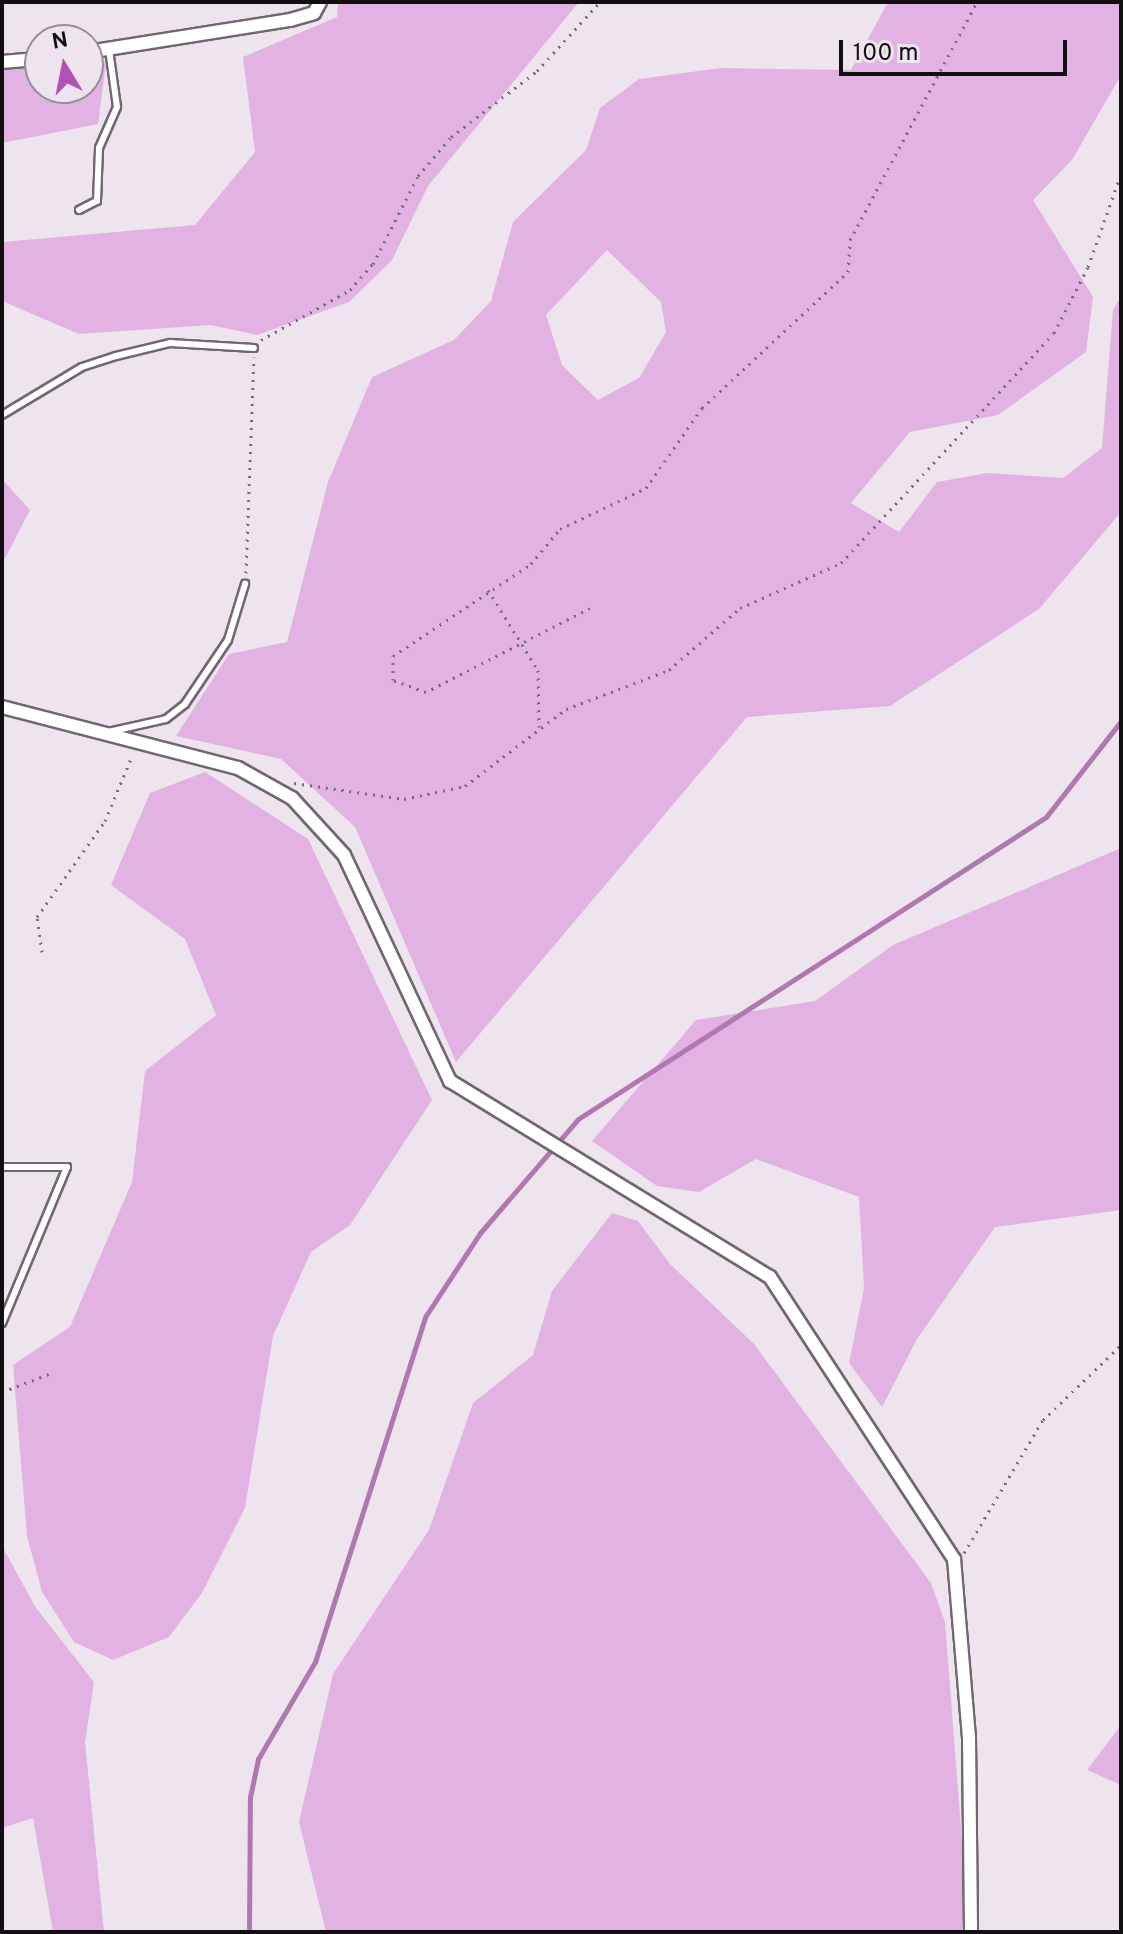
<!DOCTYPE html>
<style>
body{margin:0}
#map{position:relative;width:1123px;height:1934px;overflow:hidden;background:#eee4ee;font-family:Overpass,sans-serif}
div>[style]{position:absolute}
.green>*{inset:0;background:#e2b3e2}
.stream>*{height:5px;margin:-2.5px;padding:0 2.5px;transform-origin:2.5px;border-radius:2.5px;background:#b077b0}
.path>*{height:3px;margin-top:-1.5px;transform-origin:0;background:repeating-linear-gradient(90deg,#756f75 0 2px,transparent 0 8px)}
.roads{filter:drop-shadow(2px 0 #706770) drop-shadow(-2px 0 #706770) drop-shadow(0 2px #706770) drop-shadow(0 -2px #706770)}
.lane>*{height:6px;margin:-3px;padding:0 3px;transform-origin:3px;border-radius:3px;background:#fff}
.street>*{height:12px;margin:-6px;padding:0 6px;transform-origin:6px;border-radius:6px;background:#fff}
span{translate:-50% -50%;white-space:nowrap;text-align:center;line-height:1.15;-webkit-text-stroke:8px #eee4ee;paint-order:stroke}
.frame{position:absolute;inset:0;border:4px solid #120f12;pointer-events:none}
.north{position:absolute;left:24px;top:24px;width:80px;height:80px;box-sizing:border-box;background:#eee4ee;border:2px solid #968f96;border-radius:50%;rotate:350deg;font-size:22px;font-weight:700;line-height:32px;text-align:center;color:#120f12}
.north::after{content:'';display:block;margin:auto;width:28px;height:36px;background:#b451b7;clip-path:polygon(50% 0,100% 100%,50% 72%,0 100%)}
.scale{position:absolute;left:839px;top:40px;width:228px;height:36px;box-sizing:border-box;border:4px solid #120f12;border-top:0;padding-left:10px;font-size:24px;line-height:28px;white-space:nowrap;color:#120f12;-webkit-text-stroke:6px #eee4ee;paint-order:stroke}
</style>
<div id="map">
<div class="green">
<div style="clip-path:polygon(338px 2px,579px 2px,428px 186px,392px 260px,349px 302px,257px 335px,211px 325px,79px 334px,2px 301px,2px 242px,195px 225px,255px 152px,243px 57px,337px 17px)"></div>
<div style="clip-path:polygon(evenodd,888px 2px,1121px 2px,1121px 75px,1072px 160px,1033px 200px,1093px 297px,1086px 352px,998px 415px,910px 432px,851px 503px,899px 532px,937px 482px,987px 473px,1063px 478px,1102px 448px,1113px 310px,1121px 296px,1121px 512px,1039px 609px,890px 706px,747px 717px,456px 1062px,355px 827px,281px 759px,176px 736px,229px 654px,287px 642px,328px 482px,372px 377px,454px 340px,491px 301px,513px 222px,586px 150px,600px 108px,639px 79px,721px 68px,851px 70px,888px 2px,607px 250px,661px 302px,666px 332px,639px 378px,598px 400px,562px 365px,546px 315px,607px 250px)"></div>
<div style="clip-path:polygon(106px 63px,98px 124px,2px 143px,2px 70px,40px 68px,40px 88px,88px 88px,88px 64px)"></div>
<div style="clip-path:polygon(2px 479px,30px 510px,2px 564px)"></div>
<div style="clip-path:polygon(205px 772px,308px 839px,432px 1100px,350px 1225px,311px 1252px,273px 1336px,245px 1508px,202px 1593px,169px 1637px,113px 1660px,74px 1642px,42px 1592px,27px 1536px,13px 1365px,70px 1327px,132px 1182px,145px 1071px,216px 1015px,185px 939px,111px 885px,150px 793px)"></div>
<div style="clip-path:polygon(1121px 848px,1121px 1210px,995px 1227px,917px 1339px,882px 1407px,849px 1363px,864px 1288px,859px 1197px,756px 1159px,699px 1192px,657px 1186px,592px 1141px,696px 1020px,815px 1001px,893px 945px)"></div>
<div style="clip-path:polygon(612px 1213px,638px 1221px,670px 1264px,754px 1344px,931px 1583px,945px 1622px,969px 1932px,326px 1932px,299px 1822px,333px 1674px,429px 1530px,473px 1403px,533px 1355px,552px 1291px)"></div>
<div style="clip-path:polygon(2px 1546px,36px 1608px,94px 1682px,85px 1742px,104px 1932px,53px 1932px,33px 1818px,2px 1828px)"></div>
<div style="clip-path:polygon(1121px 1725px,1121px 1785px,1087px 1770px)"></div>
</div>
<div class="stream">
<div style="left:249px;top:1932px;width:135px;rotate:-89.6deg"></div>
<div style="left:250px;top:1797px;width:39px;rotate:-78deg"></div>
<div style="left:258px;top:1759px;width:113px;rotate:-59.6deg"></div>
<div style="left:315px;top:1662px;width:362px;rotate:-72.3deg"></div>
<div style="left:425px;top:1317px;width:100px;rotate:-56.8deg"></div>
<div style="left:480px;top:1233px;width:150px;rotate:-49.3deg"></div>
<div style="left:578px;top:1119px;width:557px;rotate:-32.83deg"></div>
<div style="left:1046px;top:817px;width:122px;rotate:-52deg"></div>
</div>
<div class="path">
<div style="left:261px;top:340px;width:102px;rotate:-29.3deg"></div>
<div style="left:350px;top:290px;width:35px;rotate:-49deg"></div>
<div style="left:373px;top:264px;width:99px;rotate:-62.9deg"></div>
<div style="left:418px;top:176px;width:51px;rotate:-49.8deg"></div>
<div style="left:451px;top:137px;width:108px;rotate:-37.5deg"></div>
<div style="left:537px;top:71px;width:93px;rotate:-47.6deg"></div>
<div style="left:246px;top:573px;width:216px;rotate:-87.9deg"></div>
<div style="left:488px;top:590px;width:94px;rotate:58deg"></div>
<div style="left:538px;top:670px;width:57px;rotate:89deg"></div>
<div style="left:590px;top:608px;width:184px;rotate:152.9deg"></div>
<div style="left:426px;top:692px;width:35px;rotate:-160deg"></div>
<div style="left:393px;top:680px;width:24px;rotate:-90deg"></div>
<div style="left:393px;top:656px;width:166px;rotate:-33.7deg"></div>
<div style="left:531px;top:564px;width:45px;rotate:-50.4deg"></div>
<div style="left:560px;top:529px;width:95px;rotate:-25.5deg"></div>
<div style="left:646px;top:488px;width:98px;rotate:-55deg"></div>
<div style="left:702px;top:408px;width:200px;rotate:-43deg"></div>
<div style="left:848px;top:272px;width:32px;rotate:-86deg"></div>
<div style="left:850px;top:240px;width:270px;rotate:-61.9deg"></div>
<div style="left:294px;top:783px;width:111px;rotate:8.3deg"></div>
<div style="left:404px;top:799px;width:62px;rotate:-12deg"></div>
<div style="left:465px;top:786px;width:127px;rotate:-37.3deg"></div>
<div style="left:566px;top:709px;width:110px;rotate:-20.7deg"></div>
<div style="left:669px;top:670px;width:94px;rotate:-41.1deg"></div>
<div style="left:740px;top:608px;width:111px;rotate:-24deg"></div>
<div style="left:841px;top:563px;width:313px;rotate:-47.2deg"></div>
<div style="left:1054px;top:333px;width:74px;rotate:-62.7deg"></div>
<div style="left:1088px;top:267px;width:99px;rotate:-70.5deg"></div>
<div style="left:42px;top:952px;width:35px;rotate:-98deg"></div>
<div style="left:37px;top:917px;width:118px;rotate:-54.7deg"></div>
<div style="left:105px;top:821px;width:70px;rotate:-67.4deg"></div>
<div style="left:2px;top:1392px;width:53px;rotate:-21.2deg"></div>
<div style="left:964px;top:1553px;width:155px;rotate:-59.3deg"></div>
<div style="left:1043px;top:1420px;width:108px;rotate:-43.9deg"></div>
</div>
<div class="roads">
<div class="lane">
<div style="left:79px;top:210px;width:20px;rotate:-27deg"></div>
<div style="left:97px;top:201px;width:53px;rotate:-87.8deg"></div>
<div style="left:99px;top:148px;width:45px;rotate:-66.3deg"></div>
<div style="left:117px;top:107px;width:59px;rotate:-97.9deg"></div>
<div style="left:2px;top:415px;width:93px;rotate:-31deg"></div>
<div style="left:82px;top:367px;width:36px;rotate:-18deg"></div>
<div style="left:116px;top:356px;width:56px;rotate:-13.5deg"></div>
<div style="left:170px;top:343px;width:84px;rotate:3.4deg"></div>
<div style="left:108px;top:732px;width:59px;rotate:-12.6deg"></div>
<div style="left:166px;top:719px;width:24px;rotate:-38deg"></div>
<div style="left:185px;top:704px;width:77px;rotate:-56.1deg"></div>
<div style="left:228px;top:640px;width:59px;rotate:-73.1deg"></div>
<div style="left:2px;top:1167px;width:65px"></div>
<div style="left:67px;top:1167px;width:169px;rotate:112.6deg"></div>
</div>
<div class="street">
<div style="left:88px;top:52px;width:205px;rotate:-9deg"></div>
<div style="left:290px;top:20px;width:25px;rotate:-16deg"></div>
<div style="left:314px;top:13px;width:13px;rotate:-61deg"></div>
<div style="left:2px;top:62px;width:38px;rotate:-5deg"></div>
<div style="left:2px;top:707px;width:244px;rotate:14.5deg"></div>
<div style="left:238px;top:768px;width:62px;rotate:29.1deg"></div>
<div style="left:292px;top:798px;width:77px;rotate:47.6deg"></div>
<div style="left:344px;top:855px;width:250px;rotate:64.9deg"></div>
<div style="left:450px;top:1081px;width:375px;rotate:31.5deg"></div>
<div style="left:770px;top:1277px;width:337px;rotate:56.9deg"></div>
<div style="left:954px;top:1559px;width:179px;rotate:85.2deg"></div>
<div style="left:969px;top:1737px;width:195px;rotate:89.4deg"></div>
</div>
</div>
<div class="frame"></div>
<div class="north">N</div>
<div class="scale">100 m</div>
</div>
